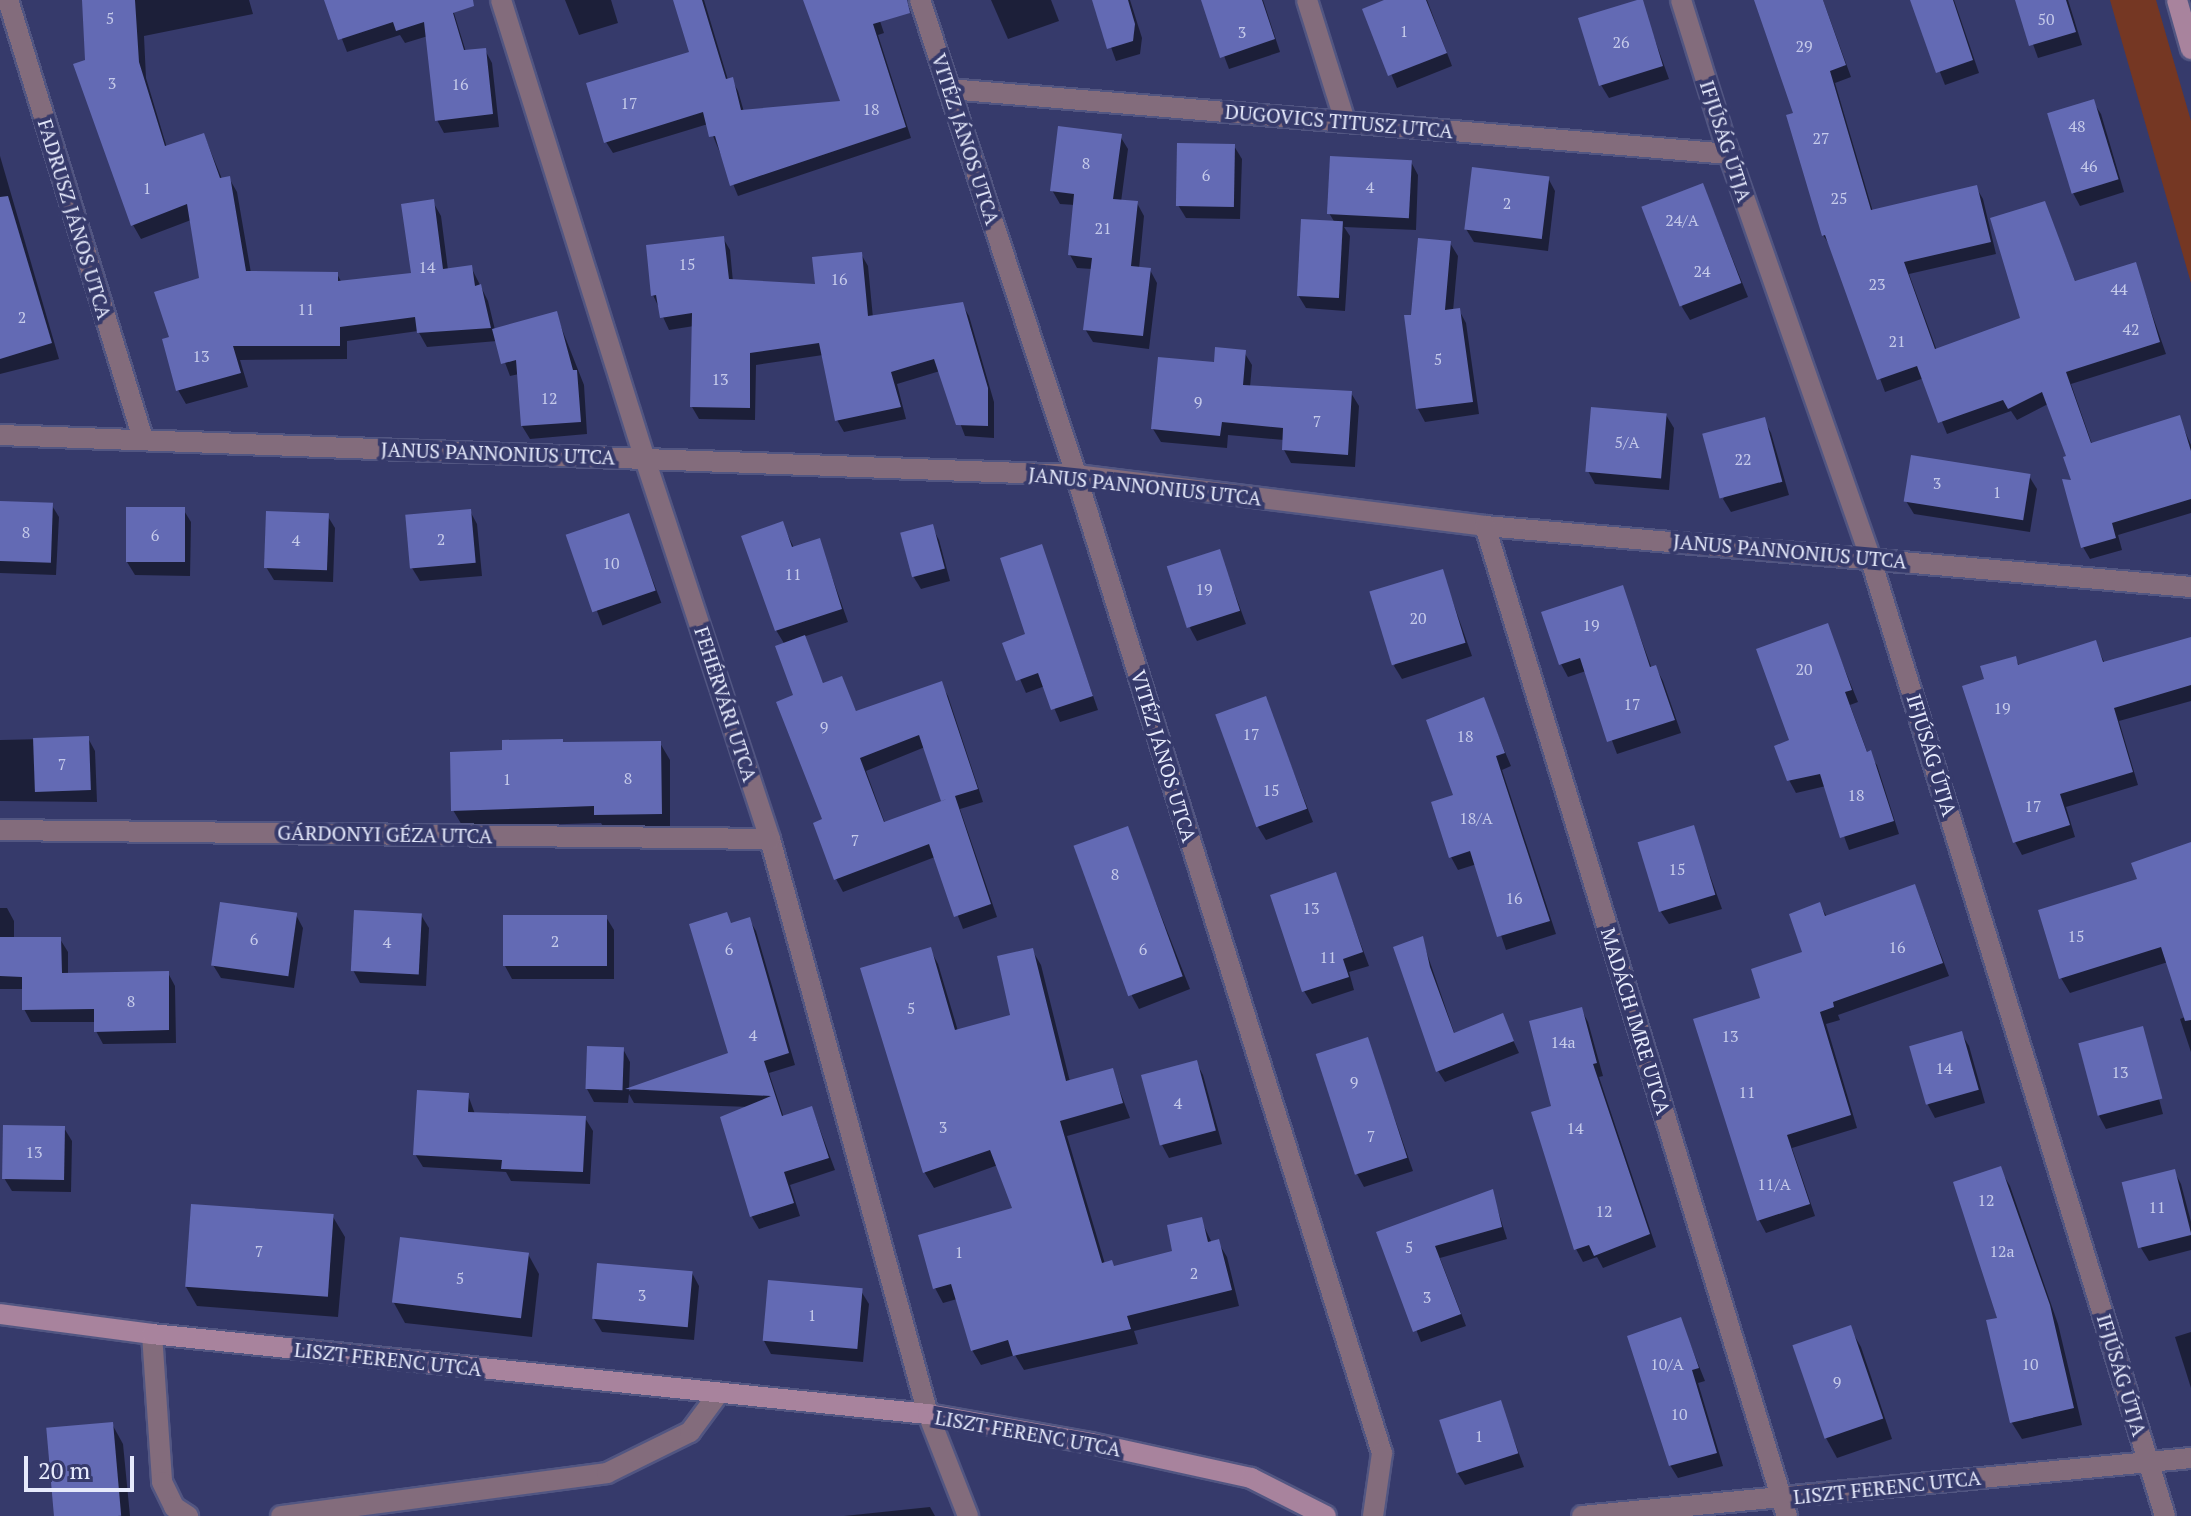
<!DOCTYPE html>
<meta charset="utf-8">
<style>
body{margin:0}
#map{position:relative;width:2191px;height:1516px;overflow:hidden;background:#363a6b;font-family:"PT Serif",serif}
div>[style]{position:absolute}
.green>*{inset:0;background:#753723}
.shadow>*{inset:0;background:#0007;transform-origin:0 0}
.building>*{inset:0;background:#636ab4;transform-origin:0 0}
.roads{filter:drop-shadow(2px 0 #525682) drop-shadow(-2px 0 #525682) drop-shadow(0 2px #525682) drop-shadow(0 -2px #525682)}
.street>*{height:20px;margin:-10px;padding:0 10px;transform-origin:10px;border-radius:10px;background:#836c7c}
.secondary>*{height:20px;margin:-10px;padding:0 10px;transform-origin:10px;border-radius:10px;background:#a8839d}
span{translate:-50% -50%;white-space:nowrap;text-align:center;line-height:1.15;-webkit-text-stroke:8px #363a6b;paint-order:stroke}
.number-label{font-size:16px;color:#c5caea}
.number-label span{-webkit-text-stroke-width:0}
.street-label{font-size:20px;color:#e6eafc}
.scale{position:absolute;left:24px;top:1456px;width:110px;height:36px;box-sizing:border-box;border:4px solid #e6eafc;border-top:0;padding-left:10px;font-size:24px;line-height:28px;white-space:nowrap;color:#e6eafc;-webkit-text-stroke:6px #363a6b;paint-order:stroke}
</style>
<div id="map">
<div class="green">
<div style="clip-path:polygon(2110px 0,2156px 0,2191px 121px,2191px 283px)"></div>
</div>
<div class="shadow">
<div style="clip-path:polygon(84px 0,249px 0,253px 14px,144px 36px,146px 78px,167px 148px,204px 135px,222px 179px,229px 178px,237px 192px,251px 273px,337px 274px,342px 283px,413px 274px,433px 202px,441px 216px,448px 270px,471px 267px,488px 301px,495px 330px,556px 314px,584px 385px,587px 434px,530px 439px,522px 426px,519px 374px,510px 376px,497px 341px,427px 347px,418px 331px,347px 341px,347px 359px,240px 360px,248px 387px,186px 404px,178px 390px,172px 338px,201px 279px,191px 220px,141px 239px,133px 225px,76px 65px,87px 61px)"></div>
<div style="clip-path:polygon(327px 0,450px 0,466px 52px,485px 50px,492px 63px,499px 127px,444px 133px,437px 120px,428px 36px,405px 43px,400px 35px,347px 52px)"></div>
<div style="clip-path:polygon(565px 0,611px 0,618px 23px,579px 35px)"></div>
<div style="clip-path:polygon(675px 0,704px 0,728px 80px,732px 80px,738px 91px,744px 112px,843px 103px,805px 0,873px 0,884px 33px,878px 35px,911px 138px,738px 196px,708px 124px,613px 153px,606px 142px,690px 53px)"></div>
<div style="clip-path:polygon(991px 0,1051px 0,1059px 21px,1008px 39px)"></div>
<div style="clip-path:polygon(1094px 0,1130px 0,1142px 38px,1140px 54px,1116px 61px)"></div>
<div style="clip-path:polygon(1203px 0,1263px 0,1280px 52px,1229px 69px)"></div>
<div style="clip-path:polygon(1389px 0,1427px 0,1452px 66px,1397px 88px,1364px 10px)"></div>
<div style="clip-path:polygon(1756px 0,1823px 0,1851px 77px,1835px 83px,1873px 212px,1976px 187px,1983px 199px,1996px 254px,1909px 274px,1937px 351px,2022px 319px,2044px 203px,2076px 283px,2135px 265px,2166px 354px,2071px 384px,2092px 444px,2179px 418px,2191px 445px,2191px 513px,2118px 535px,2122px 550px,2090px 559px,2083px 547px,2068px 458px,2048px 404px,2017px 420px,2011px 411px,1947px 434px,1924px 378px,1885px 392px,1831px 247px,1823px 235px,1796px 114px)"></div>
<div style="clip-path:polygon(1912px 0,1954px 0,1979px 73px,1945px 85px)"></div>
<div style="clip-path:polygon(2017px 0,2068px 0,2082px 45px,2038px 58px)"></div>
<div style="clip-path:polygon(1641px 1px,1669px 79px,1609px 98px,1601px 85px)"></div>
<div style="clip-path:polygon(2093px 102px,2101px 114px,2124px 192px,2080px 206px,2073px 193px)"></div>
<div style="clip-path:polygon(1120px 136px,1128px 149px,1121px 202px,1137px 203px,1144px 216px,1139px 269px,1150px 270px,1157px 283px,1149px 349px,1093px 342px,1085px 329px,1092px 269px,1077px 268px,1070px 255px,1075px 205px,1060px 204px,1052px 190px)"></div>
<div style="clip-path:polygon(1234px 146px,1242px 159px,1240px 219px,1186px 218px,1178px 205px)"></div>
<div style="clip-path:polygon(0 156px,59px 359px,0 374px)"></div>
<div style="clip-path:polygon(1411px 162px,1418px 175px,1416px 230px,1344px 227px,1350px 236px,1345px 311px,1306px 308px,1298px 295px,1335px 223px,1329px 213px)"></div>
<div style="clip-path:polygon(1548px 178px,1555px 191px,1548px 251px,1474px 242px,1466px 229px)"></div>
<div style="clip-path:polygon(1703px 186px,1748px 297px,1690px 320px,1682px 307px)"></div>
<div style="clip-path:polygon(723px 238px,730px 250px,733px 282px,817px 286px,861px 254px,868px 266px,873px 318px,962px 304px,969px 316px,994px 402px,994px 438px,965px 436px,940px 371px,897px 384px,906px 419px,844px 432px,837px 420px,823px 355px,756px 365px,755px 420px,699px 419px,692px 407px,694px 326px,669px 330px,653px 295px)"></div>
<div style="clip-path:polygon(1450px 243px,1458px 256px,1453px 311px,1459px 310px,1466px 323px,1479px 414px,1425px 422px,1418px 409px,1413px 316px)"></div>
<div style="clip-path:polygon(1244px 352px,1252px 365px,1250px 387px,1351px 393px,1359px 406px,1355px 467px,1291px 463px,1284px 450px,1284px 440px,1228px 435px,1227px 448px,1161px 442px,1153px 429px,1215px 364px)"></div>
<div style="clip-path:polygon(1666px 415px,1674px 428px,1669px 490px,1595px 484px,1588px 471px)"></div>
<div style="clip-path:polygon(1764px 420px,1771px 433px,1789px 495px,1731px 512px,1723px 499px)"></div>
<div style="clip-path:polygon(2029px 476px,2037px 489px,2030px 532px,1914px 514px,1906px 501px)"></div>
<div style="clip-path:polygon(0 503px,51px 504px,59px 517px,56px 575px,0 573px)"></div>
<div style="clip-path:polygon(183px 509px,191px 522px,190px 576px,135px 575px,127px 562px)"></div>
<div style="clip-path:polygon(470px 511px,477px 524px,482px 576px,420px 581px,412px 568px)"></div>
<div style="clip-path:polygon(327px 515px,335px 528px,333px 582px,274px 580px,266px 567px)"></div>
<div style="left:628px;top:516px;width:93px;height:63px;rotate:69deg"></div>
<div style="clip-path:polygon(evenodd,782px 523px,794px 548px,819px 540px,848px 622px,803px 637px,824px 685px,841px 678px,857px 713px,941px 684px,948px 696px,983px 802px,960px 809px,997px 917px,963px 929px,935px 857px,843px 892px,836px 879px,816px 824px,824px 820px,785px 645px,776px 630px,782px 523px,925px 747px,944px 802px,885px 823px,866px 771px,925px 747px)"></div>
<div style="clip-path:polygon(932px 527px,939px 540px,950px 581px,921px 589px,913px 576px)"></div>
<div style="clip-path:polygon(1041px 546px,1098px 710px,1060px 722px,1045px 686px,1026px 693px,1005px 644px,1028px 635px)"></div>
<div style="clip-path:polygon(1219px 551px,1246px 624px,1197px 641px,1190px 628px)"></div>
<div style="clip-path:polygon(1442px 571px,1472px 656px,1402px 679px,1394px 666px)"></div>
<div style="clip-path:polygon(1622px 587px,1652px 669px,1656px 668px,1663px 681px,1681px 733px,1617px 754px,1586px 671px,1568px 677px,1561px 664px)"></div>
<div style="clip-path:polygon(1827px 626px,1858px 702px,1850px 705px,1868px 754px,1877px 765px,1899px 834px,1849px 850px,1826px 786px,1796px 793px,1789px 780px,1792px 741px)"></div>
<div style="clip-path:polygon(2095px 642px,2105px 664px,2191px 645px,2191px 701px,2119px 721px,2138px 785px,2066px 807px,2075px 837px,2022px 855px,2015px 842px,1986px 680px,2015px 658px,2020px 667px)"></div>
<div style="clip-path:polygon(1265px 699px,1313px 822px,1266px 840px,1258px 827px)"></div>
<div style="clip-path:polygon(1483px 700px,1511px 766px,1502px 770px,1556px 934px,1506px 950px,1477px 864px,1458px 870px,1451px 857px,1456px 796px)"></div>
<div style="clip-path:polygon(88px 738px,95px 751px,97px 802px,0 801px,0 740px)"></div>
<div style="clip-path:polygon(660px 743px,670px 760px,670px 831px,606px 831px,601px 823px,463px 827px,453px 810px,504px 752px,563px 744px)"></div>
<div style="clip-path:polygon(1693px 828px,1722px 909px,1669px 924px,1661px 912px)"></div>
<div style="clip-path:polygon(1127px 829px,1190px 989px,1139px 1009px,1132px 996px)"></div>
<div style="clip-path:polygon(2191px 852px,2191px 1052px,2180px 1019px,2185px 1017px,2168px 962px,2070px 993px,2061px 978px,2140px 880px)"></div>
<div style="clip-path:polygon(1335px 875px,1369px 966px,1349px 972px,1354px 990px,1312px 1004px,1304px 991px)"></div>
<div style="clip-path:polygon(1915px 886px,1949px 976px,1838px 1015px,1840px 1020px,1826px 1024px,1857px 1128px,1792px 1148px,1815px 1216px,1766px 1233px,1759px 1220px,1695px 1020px,1763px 999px,1805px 953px,1820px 905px,1827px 917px)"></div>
<div style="clip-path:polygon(0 908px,7px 908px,14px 921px,14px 939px,60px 939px,68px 952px,68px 975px,168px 973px,175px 986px,176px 1043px,103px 1044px,96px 1031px,96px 1022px,31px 1022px,24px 1009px,24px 989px,0 989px)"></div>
<div style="clip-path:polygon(726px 914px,732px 925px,749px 919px,756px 931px,795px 1065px,769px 1073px,784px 1118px,812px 1108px,835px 1170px,790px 1185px,800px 1216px,759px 1229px,752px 1217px,723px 1118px,750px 1107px,634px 1103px,629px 1094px,628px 1103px,594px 1102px,587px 1089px,623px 1049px,630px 1062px,629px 1091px,730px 1054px)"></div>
<div style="clip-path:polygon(296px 915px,303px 928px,294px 988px,221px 978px,213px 965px)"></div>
<div style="clip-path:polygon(421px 915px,429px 928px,426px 986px,360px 983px,353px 970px)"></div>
<div style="clip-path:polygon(606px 917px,614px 930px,614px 979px,512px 979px,505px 966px)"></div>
<div style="clip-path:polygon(1422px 939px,1455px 1035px,1502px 1016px,1519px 1053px,1445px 1082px,1438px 1071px)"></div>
<div style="clip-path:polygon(930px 949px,938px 964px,958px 1031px,1013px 1016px,1032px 950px,1041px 965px,1070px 1082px,1112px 1070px,1130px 1118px,1067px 1136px,1105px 1264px,1114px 1268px,1174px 1252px,1201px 1220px,1212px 1243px,1218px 1242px,1227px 1257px,1239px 1306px,1134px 1331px,1138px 1344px,1024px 1370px,1015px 1355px,981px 1365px,972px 1350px,957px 1299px,943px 1303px,935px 1288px,1015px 1209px,998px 1165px,934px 1188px,925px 1173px,863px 969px)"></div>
<div style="clip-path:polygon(1581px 1009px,1588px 1022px,1603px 1076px,1599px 1077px,1656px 1247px,1603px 1268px,1597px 1257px,1583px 1262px,1576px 1249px,1537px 1123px,1553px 1107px)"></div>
<div style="clip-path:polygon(1961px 1033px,1969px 1046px,1985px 1103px,1935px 1118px,1928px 1105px)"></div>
<div style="clip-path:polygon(1367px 1039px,1413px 1171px,1364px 1187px,1357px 1174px)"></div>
<div style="clip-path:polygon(2144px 1043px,2163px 1114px,2106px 1129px,2099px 1116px)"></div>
<div style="clip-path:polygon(1196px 1062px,1203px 1075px,1222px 1144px,1169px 1158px,1162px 1145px)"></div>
<div style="clip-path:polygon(468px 1095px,475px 1114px,585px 1118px,593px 1131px,590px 1184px,511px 1181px,506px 1172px,423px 1167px,415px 1154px)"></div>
<div style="clip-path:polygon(64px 1128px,72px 1141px,71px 1192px,12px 1191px,4px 1178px)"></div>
<div style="clip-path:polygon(2000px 1169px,2010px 1186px,2058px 1324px,2082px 1425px,2022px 1439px,2012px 1423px,1988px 1322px,2000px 1319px)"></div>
<div style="clip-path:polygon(2174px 1171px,2181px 1184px,2191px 1222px,2191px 1250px,2149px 1261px,2141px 1248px)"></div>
<div style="clip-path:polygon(1492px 1192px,1507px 1239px,1440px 1258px,1466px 1326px,1421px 1342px,1379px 1234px)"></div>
<div style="clip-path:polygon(333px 1217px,345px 1237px,338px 1317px,197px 1306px,186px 1287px)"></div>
<div style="clip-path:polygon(528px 1254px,539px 1274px,532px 1337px,405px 1323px,394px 1303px)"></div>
<div style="clip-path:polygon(692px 1273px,699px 1286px,694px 1340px,602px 1332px,594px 1319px)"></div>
<div style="clip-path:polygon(861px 1291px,869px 1304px,863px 1362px,771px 1354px,764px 1341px)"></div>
<div style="clip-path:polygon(1680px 1319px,1705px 1381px,1698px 1383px,1723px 1466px,1678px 1478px,1670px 1465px)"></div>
<div style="clip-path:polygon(1850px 1328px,1861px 1347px,1892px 1439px,1837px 1458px,1826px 1438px)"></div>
<div style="clip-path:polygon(2191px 1332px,2191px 1388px,2175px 1337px)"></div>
<div style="clip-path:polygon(1500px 1402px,1524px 1467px,1465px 1485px,1457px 1472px)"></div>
<div style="clip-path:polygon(112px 1424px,123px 1444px,130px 1516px,56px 1516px)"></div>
<div style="clip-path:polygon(930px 1507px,935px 1516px,844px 1516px)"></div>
</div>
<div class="building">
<div style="clip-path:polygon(82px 0,135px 0,139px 62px,165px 146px,204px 133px,220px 178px,230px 176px,246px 271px,338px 272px,338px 281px,411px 273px,401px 204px,434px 199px,443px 269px,472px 265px,475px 286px,481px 284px,491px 328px,417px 333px,415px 317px,340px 327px,340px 346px,233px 346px,241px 373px,176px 391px,162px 339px,169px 337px,154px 292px,199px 278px,187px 204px,131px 226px,73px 64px,85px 60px)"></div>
<div style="clip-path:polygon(324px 0,473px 0,474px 6px,453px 13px,464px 50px,486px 48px,493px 114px,435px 121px,424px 22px,396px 31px,393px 22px,338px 40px)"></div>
<div style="clip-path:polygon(673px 0,702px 0,726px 79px,733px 77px,741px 110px,840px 101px,803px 0,907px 0,910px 13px,873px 24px,906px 127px,730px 186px,715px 136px,709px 137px,703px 112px,604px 143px,586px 83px,689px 52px)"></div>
<div style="clip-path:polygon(1092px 0,1128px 0,1135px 24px,1133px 41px,1107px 49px)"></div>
<div style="clip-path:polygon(1201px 0,1262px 0,1275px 39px,1220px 58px)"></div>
<div style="clip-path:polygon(1384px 0,1426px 0,1447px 53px,1388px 76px,1362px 9px)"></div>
<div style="clip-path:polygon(1637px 0,1643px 0,1663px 66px,1599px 86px,1578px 18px)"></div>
<div style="clip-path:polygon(1754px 0,1823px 0,1846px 65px,1830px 71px,1871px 210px,1977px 185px,1991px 242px,1904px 262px,1935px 349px,2020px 318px,1990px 218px,2045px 201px,2075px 281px,2136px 262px,2160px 342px,2066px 372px,2091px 443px,2180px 415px,2191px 451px,2191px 499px,2112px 523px,2116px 538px,2081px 548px,2062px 479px,2071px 480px,2063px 457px,2066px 456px,2042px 392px,2008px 409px,2003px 400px,1938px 423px,1917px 366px,1877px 380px,1825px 235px,1822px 236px,1786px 115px,1793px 113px)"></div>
<div style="clip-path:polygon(1910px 0,1953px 0,1973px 60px,1936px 73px)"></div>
<div style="clip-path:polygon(2015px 0,2066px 0,2076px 32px,2029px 46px)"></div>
<div style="left:2094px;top:99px;width:84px;height:49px;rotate:73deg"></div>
<div style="clip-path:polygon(1058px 126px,1122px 134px,1113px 199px,1138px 201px,1131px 266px,1151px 268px,1143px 336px,1083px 330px,1092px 258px,1068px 255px,1074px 194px,1050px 191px)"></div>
<div style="left:1177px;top:143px;width:58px;height:63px;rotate:1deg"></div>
<div style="left:1330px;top:156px;width:82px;height:58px;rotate:3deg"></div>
<div style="left:1472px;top:167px;width:78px;height:63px;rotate:7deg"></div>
<div style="left:1703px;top:183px;width:107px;height:66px;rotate:69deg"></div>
<div style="clip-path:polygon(8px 196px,52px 343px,0 359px,0 197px)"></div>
<div style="left:1301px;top:219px;width:42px;height:77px;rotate:3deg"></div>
<div style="clip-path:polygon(724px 236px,729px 279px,815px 284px,812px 257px,862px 252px,868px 316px,963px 302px,988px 388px,988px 426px,956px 425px,934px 359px,891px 372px,901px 407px,835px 421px,819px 343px,750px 353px,750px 408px,690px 407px,692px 313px,660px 318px,656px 295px,651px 296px,646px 245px)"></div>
<div style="clip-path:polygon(1418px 238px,1451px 241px,1445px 310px,1460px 308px,1473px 402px,1416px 409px,1404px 315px,1411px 315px)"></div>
<div style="clip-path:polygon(557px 311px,573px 370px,577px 370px,581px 422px,521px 426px,516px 360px,501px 364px,492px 329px)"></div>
<div style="clip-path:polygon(1215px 347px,1246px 350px,1243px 385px,1352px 391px,1348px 455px,1282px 450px,1283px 428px,1222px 422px,1220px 436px,1151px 429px,1158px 357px,1214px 362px)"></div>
<div style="left:1591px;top:407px;width:76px;height:65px;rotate:5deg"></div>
<div style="left:1765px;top:417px;width:67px;height:65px;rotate:75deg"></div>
<div style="left:1911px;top:455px;width:121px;height:47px;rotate:9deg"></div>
<div style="left:0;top:501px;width:53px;height:60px;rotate:2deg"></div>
<div style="left:126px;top:507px;width:59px;height:55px"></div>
<div style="left:471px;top:509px;width:54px;height:66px;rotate:85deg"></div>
<div style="left:266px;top:511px;width:63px;height:57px;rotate:2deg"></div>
<div style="left:629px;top:513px;width:82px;height:67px;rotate:71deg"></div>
<div style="clip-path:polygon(783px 521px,792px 547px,820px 538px,842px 609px,775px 631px,741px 536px)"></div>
<div style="left:933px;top:524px;width:46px;height:34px;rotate:75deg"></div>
<div style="clip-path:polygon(1042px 544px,1093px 696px,1051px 710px,1038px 673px,1016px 681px,1002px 643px,1025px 634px,1000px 558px)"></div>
<div style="left:1220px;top:549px;width:65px;height:56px;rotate:72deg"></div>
<div style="left:1443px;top:569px;width:77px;height:77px;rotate:73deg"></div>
<div style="clip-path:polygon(1623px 585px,1650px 667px,1656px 665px,1675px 720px,1607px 742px,1580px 658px,1559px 665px,1541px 612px)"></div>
<div style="clip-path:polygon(1828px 623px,1852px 690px,1845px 692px,1867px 752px,1871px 750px,1894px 821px,1840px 838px,1820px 774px,1787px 781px,1774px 746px,1789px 740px,1756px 649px)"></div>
<div style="clip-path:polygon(evenodd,805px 635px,823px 683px,842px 676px,856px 711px,942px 681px,978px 789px,955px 796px,991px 904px,954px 917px,929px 844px,834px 880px,813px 823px,822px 819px,776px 702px,793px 695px,775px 646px,805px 635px,919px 735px,941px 801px,947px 799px,884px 822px,860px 758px,919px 735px)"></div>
<div style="clip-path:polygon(2191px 637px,2191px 685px,2114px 708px,2133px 772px,2060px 794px,2070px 825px,2013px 843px,1962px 686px,1984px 679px,1980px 666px,2016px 656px,2018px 665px,2096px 640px,2103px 662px)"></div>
<div style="left:1266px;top:696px;width:120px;height:54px;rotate:70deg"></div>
<div style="clip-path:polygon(1484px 697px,1505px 753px,1496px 756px,1550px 921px,1497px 937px,1470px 851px,1449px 858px,1431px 802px,1453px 795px,1426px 720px)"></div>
<div style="left:89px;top:736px;width:54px;height:56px;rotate:88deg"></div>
<div style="clip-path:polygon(563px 739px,563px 742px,661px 741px,662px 814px,594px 815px,594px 806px,451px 811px,450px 752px,502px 750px,502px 740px)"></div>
<div style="left:1694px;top:825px;width:73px;height:59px;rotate:73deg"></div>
<div style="left:1128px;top:826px;width:160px;height:58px;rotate:70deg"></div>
<div style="clip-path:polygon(2191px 842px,2191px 1020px,2185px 1021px,2161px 947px,2059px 979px,2038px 910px,2137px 879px,2131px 863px)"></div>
<div style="clip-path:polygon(1336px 872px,1363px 952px,1343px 959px,1349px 977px,1302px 992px,1270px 895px)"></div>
<div style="clip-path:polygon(1915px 884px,1943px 963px,1833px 1002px,1834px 1007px,1820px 1012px,1851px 1115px,1787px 1135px,1810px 1204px,1757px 1221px,1693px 1019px,1760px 998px,1751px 969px,1802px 952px,1789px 914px,1820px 902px,1825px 916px)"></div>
<div style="left:220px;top:902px;width:78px;height:64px;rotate:8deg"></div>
<div style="left:354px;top:910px;width:68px;height:61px;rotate:3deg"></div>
<div style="clip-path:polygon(727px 912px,731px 923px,750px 917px,789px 1053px,764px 1061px,782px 1116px,812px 1106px,829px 1158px,784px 1172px,794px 1203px,750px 1217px,720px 1117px,771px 1096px,625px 1089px,728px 1053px,689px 924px)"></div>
<div style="left:503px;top:915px;width:104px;height:51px"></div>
<div style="clip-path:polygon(1423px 936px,1430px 967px,1454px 1033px,1503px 1013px,1514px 1041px,1436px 1072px,1393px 947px)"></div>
<div style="clip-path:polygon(0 937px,61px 937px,62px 973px,169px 971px,169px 1030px,94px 1032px,94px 1009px,22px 1010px,22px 977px,0 976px)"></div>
<div style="clip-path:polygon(931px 947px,955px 1030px,1010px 1015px,997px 956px,1033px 948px,1066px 1081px,1113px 1068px,1123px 1103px,1060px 1121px,1102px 1263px,1112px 1260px,1114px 1266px,1172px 1251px,1167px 1225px,1202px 1217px,1208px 1242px,1219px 1239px,1232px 1290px,1127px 1316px,1131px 1329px,1013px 1356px,1008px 1340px,971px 1351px,951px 1284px,933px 1289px,918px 1235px,1012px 1208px,990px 1150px,923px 1173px,860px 968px)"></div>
<div style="clip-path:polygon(1582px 1007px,1597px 1063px,1593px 1064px,1650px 1234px,1594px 1256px,1589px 1245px,1574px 1250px,1531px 1112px,1551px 1106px,1529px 1021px)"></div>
<div style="left:2143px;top:1026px;width:75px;height:67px;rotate:75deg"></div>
<div style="left:1962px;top:1031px;width:61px;height:55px;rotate:74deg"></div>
<div style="left:1368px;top:1037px;width:127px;height:55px;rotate:72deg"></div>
<div style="left:587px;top:1046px;width:37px;height:43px;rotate:2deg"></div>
<div style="left:1197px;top:1060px;width:73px;height:58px;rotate:75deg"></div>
<div style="clip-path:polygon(417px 1090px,469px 1093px,468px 1112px,586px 1116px,583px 1172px,501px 1169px,502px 1160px,413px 1155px)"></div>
<div style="left:3px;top:1125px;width:62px;height:54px;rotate:1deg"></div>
<div style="clip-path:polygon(2001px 1166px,2050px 1305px,2074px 1408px,2010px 1423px,1986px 1320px,1997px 1318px,1953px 1182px)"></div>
<div style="left:2175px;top:1169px;width:68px;height:55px;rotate:76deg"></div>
<div style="clip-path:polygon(1493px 1189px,1502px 1227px,1435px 1246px,1461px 1314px,1413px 1332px,1376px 1232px)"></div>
<div style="left:191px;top:1204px;width:143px;height:83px;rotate:4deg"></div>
<div style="left:400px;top:1237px;width:130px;height:66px;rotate:7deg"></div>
<div style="left:597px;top:1263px;width:96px;height:56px;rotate:5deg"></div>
<div style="left:768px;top:1280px;width:95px;height:61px;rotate:5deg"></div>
<div style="clip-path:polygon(1681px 1317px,1699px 1368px,1692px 1370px,1717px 1453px,1669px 1466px,1627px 1336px)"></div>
<div style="left:1851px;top:1325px;width:99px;height:62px;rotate:71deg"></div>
<div style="left:1501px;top:1400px;width:56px;height:65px;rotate:72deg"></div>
<div style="left:113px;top:1422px;width:94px;height:67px;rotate:85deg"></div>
</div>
<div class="roads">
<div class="street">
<div style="left:8px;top:0;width:459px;rotate:72.9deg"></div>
<div style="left:501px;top:0;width:481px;rotate:72.6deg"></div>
<div style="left:645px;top:459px;width:400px;rotate:71.8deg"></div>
<div style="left:770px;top:839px;width:596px;rotate:74.64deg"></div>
<div style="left:928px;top:1414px;width:110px;rotate:68.6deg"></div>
<div style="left:920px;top:0;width:500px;rotate:71.8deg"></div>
<div style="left:1076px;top:475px;width:1025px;rotate:72.63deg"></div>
<div style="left:1382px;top:1453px;width:64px;rotate:98.1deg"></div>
<div style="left:1307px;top:0;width:127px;rotate:72.6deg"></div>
<div style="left:1681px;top:0;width:161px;rotate:72.7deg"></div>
<div style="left:1729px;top:154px;width:427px;rotate:70.7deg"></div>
<div style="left:1870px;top:557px;width:1003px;rotate:72.9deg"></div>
<div style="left:949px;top:89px;width:783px;rotate:4.76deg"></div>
<div style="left:0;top:435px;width:1077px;rotate:2.13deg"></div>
<div style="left:1076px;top:475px;width:412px;rotate:7.1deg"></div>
<div style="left:1485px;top:526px;width:709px;rotate:4.94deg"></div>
<div style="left:1485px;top:526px;width:1035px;rotate:73.04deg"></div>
<div style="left:0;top:830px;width:770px;rotate:0.67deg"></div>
<div style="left:152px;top:1334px;width:148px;rotate:86.1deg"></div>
<div style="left:162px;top:1482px;width:28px;rotate:64deg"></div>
<div style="left:174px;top:1507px;width:17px;rotate:33deg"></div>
<div style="left:281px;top:1516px;width:329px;rotate:-7.5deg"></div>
<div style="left:607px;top:1473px;width:93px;rotate:-26.3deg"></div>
<div style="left:690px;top:1432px;width:49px;rotate:-53.4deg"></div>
<div style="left:1582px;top:1516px;width:612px;rotate:-5.44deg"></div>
</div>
<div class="secondary">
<div style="left:2177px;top:0;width:51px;rotate:74.1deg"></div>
<div style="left:0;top:1314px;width:153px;rotate:7.5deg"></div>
<div style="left:152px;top:1334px;width:780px;rotate:5.89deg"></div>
<div style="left:928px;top:1414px;width:166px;rotate:10.1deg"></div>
<div style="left:1091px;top:1443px;width:164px;rotate:12.3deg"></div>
<div style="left:1251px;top:1478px;width:84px;rotate:26.9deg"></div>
</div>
</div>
<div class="number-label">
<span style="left:110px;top:18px">5</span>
<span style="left:2046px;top:19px">50</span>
<span style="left:1404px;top:31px">1</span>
<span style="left:1242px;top:32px">3</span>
<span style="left:1621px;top:42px">26</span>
<span style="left:1804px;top:46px">29</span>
<span style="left:112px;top:83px">3</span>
<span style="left:460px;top:84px">16</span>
<span style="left:629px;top:103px">17</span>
<span style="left:871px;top:109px">18</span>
<span style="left:2077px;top:126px">48</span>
<span style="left:1821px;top:138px">27</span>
<span style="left:1086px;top:163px">8</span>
<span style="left:2089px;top:166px">46</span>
<span style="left:1206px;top:175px">6</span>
<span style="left:1370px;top:187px">4</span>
<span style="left:147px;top:188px">1</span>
<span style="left:1839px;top:198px">25</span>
<span style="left:1507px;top:203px">2</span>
<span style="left:1682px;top:220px">24/A</span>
<span style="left:1103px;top:228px">21</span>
<span style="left:687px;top:264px">15</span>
<span style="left:427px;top:267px">14</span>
<span style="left:1702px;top:271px">24</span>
<span style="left:839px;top:279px">16</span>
<span style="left:1877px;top:284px">23</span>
<span style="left:2119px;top:289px">44</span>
<span style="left:306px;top:309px">11</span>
<span style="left:22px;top:317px">2</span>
<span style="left:2131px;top:329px">42</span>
<span style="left:1897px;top:341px">21</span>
<span style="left:201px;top:356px">13</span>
<span style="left:1438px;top:359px">5</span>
<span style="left:720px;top:379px">13</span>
<span style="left:549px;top:398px">12</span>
<span style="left:1198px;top:402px">9</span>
<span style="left:1317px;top:421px">7</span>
<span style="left:1627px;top:442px">5/A</span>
<span style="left:1743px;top:459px">22</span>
<span style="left:1937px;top:483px">3</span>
<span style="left:1997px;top:492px">1</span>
<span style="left:26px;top:532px">8</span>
<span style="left:155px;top:535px">6</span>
<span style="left:441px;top:539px">2</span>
<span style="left:296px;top:540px">4</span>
<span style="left:611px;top:563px">10</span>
<span style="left:793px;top:574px">11</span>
<span style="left:1204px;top:589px">19</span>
<span style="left:1418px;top:618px">20</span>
<span style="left:1591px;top:625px">19</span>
<span style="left:1804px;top:669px">20</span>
<span style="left:1632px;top:704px">17</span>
<span style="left:2002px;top:708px">19</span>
<span style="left:824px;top:727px">9</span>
<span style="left:1251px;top:734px">17</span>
<span style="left:1465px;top:736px">18</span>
<span style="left:62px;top:764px">7</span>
<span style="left:628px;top:778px">8</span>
<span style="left:507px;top:779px">1</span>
<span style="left:1271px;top:790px">15</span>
<span style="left:1856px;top:795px">18</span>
<span style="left:2033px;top:806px">17</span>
<span style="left:1476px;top:818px">18/A</span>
<span style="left:855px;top:840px">7</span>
<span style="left:1677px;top:869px">15</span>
<span style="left:1115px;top:874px">8</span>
<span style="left:1514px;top:898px">16</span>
<span style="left:1311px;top:908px">13</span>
<span style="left:2076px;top:936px">15</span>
<span style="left:254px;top:939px">6</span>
<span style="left:555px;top:941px">2</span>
<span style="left:387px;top:942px">4</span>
<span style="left:1897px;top:947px">16</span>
<span style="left:729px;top:949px">6</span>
<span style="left:1143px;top:949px">6</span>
<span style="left:1328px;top:957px">11</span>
<span style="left:131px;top:1001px">8</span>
<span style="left:911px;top:1008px">5</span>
<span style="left:753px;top:1035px">4</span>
<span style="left:1730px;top:1036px">13</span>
<span style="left:1563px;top:1042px">14a</span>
<span style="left:1944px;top:1068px">14</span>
<span style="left:2120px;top:1072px">13</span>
<span style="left:1354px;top:1082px">9</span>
<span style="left:1747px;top:1092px">11</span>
<span style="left:1178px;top:1103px">4</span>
<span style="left:943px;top:1127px">3</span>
<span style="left:1575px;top:1128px">14</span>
<span style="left:1371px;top:1136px">7</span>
<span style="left:34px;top:1152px">13</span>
<span style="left:1774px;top:1184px">11/A</span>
<span style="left:1986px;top:1200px">12</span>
<span style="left:2157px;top:1207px">11</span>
<span style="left:1604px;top:1211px">12</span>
<span style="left:1409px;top:1247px">5</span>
<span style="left:259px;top:1251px">7</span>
<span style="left:2002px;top:1251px">12a</span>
<span style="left:959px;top:1252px">1</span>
<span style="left:1194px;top:1273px">2</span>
<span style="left:460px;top:1278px">5</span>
<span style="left:642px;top:1295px">3</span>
<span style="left:1427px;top:1297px">3</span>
<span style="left:812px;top:1315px">1</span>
<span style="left:1667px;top:1364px">10/A</span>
<span style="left:2030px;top:1364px">10</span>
<span style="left:1837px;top:1382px">9</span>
<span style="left:1679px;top:1414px">10</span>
<span style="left:1479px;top:1436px">1</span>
</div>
<div class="street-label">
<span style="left:1339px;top:121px;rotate:5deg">DUGOVICS TITUSZ UTCA</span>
<span style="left:966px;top:139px;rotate:72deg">VITÉZ JÁNOS UTCA</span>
<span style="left:1726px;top:141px;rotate:72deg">IFJÚSÁG ÚTJA</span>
<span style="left:75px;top:219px;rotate:73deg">FADRUSZ JÁNOS UTCA</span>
<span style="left:498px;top:453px;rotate:2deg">JANUS PANNONIUS UTCA</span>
<span style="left:1145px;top:486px;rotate:6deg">JANUS PANNONIUS UTCA</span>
<span style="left:1790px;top:551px;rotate:5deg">JANUS PANNONIUS UTCA</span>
<span style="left:726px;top:704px;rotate:72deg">FEHÉRVÁRI UTCA</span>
<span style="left:1932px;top:755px;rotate:73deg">IFJÚSÁG ÚTJA</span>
<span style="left:1164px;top:756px;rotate:73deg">VITÉZ JÁNOS UTCA</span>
<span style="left:385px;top:834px;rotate:1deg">GÁRDONYI GÉZA UTCA</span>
<span style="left:1636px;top:1021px;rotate:73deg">MADÁCH IMRE UTCA</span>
<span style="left:388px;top:1359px;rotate:6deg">LISZT FERENC UTCA</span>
<span style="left:2122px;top:1375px;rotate:73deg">IFJÚSÁG ÚTJA</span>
<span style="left:1028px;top:1433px;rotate:10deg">LISZT FERENC UTCA</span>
<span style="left:1887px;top:1487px;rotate:-6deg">LISZT FERENC UTCA</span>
</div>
<div class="scale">20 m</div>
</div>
